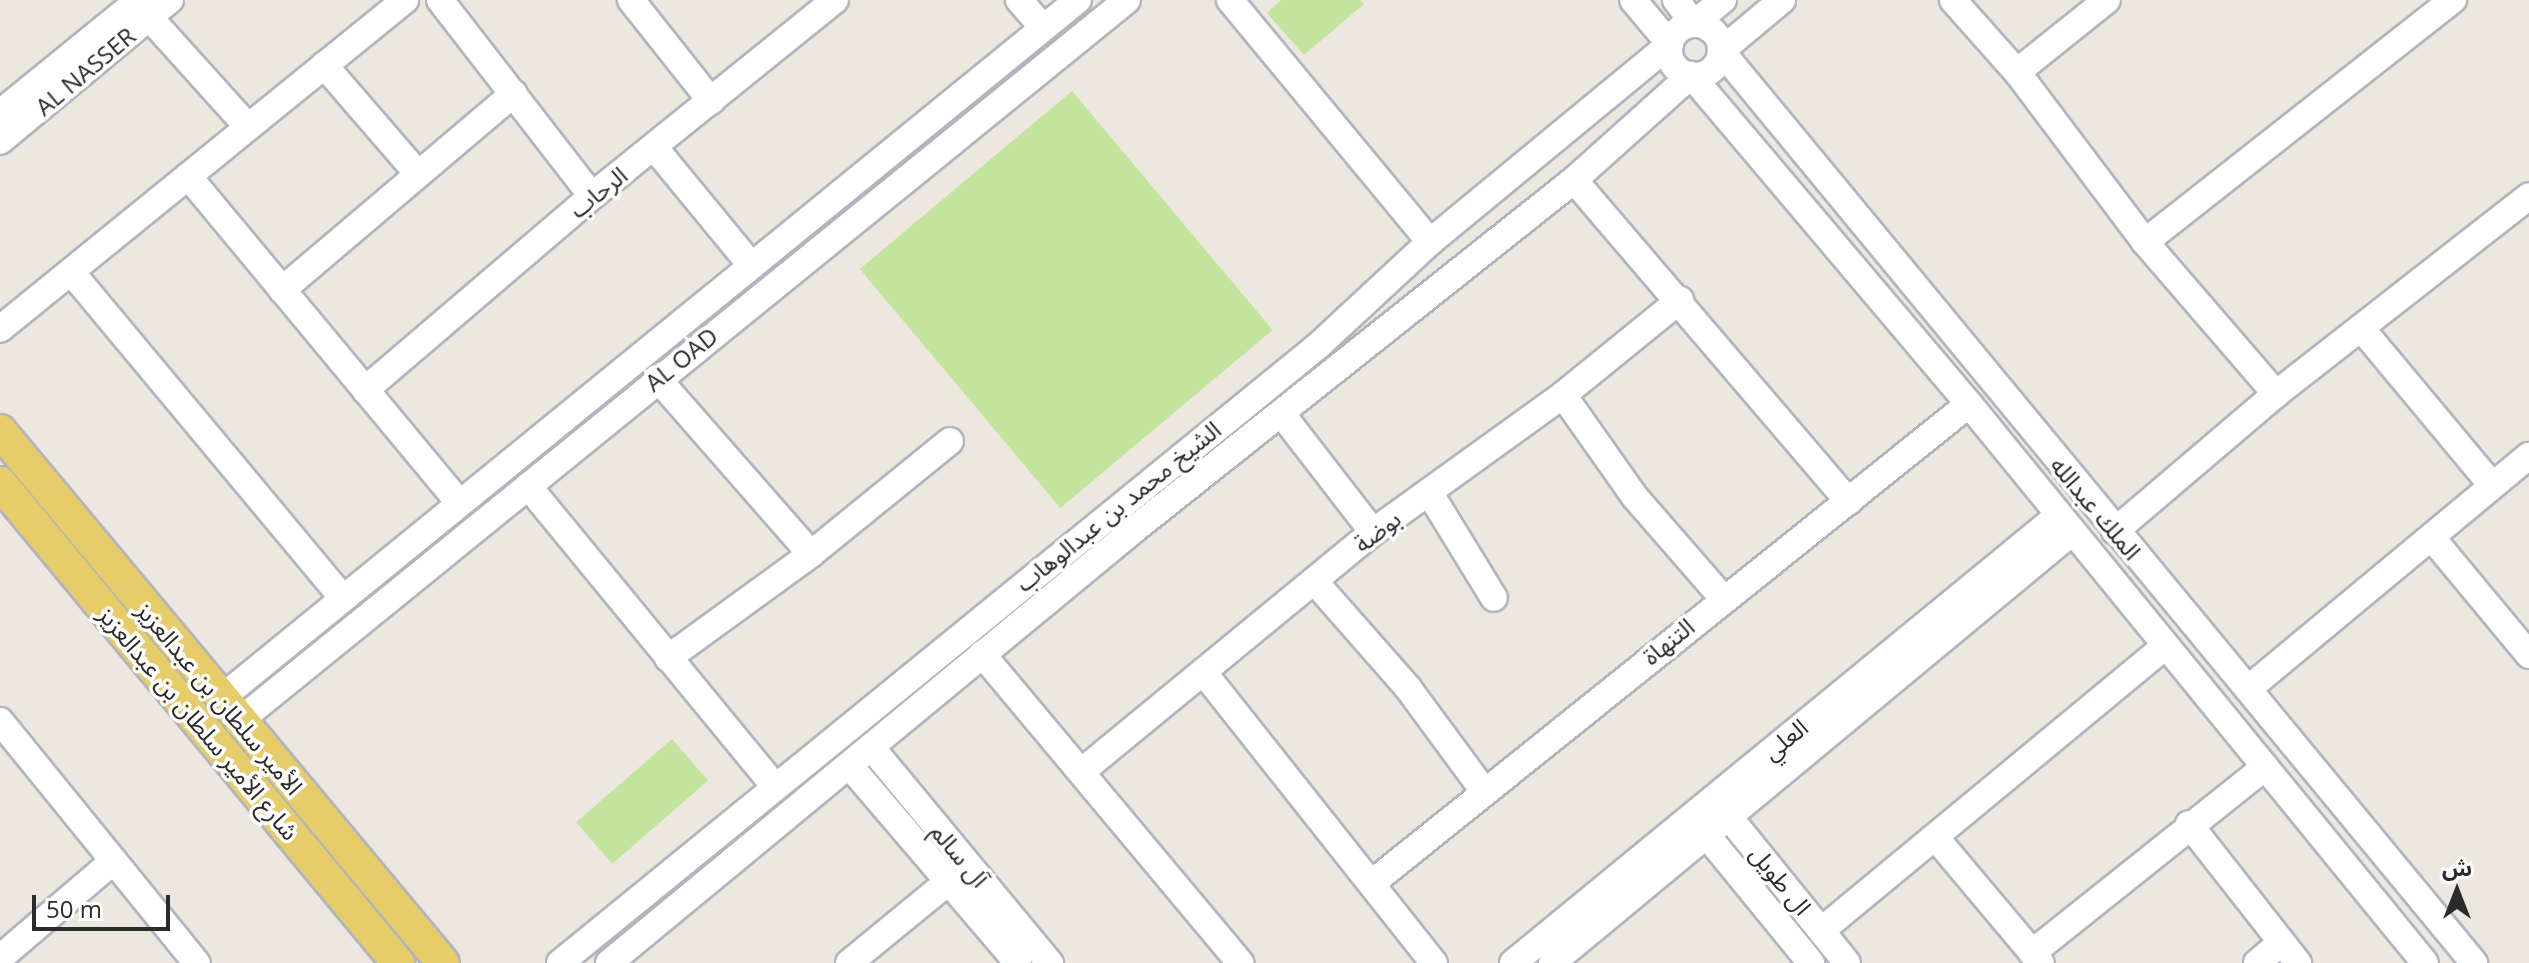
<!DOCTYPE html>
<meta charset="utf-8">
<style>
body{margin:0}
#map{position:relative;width:2529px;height:963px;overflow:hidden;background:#ece7df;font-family:"Open Sans","Noto Sans Arabic",sans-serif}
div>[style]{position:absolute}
.pitch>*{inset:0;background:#c3e49c;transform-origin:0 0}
.roads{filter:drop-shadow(2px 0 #b2b4be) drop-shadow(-2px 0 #b2b4be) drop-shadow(0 2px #b2b4be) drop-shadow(0 -2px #b2b4be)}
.minor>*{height:26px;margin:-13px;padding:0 13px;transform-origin:13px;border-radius:13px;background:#fff}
.minor>.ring{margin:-13px;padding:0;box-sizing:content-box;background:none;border:26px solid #fff;border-radius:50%}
.major>*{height:32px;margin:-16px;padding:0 16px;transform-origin:16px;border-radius:16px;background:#e6cd69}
span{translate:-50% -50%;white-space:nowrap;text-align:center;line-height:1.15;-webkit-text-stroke:7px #fff;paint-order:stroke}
.street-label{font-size:24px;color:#2b2b2b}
.north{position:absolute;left:2417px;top:851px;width:80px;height:80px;-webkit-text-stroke:6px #fff;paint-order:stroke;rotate:0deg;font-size:22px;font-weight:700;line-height:32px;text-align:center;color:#2b2b2b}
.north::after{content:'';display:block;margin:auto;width:28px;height:36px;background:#2b2b2b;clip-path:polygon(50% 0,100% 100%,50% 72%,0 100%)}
.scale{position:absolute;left:32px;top:895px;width:138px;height:36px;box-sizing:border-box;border:4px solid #2b2b2b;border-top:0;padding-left:10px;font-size:24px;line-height:28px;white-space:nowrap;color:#2b2b2b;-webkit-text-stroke:6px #fff;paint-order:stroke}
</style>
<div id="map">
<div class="pitch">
<div style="clip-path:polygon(1281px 0,1360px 0,1364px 4px,1304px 55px,1267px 13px)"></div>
<div style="left:1072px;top:91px;width:312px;height:277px;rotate:50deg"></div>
<div style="left:672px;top:739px;width:55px;height:127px;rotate:49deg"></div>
</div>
<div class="roads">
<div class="minor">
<div style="left:440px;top:0;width:248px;rotate:52.2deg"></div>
<div style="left:631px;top:0;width:129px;rotate:51.6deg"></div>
<div style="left:1019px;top:0;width:37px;rotate:49deg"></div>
<div style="left:1230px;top:0;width:314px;rotate:50.4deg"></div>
<div style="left:1676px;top:0;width:30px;rotate:53deg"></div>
<div style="left:1694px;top:24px;width:38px;rotate:-40deg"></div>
<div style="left:1782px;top:0;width:80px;rotate:140.1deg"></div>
<div style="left:1721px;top:51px;width:1183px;rotate:50.45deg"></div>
<div style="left:1953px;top:0;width:96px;rotate:48.4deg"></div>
<div style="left:2017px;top:72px;width:213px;rotate:53deg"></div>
<div style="left:2145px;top:242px;width:201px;rotate:49.2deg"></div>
<div style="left:149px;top:17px;width:148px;rotate:48deg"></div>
<div class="ring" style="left:1669px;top:24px;width:26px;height:26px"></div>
<div style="left:324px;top:65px;width:144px;rotate:49.2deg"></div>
<div style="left:2017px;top:72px;width:115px;rotate:-38.7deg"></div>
<div style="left:0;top:113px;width:179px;rotate:-39.1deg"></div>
<div style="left:0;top:141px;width:221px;rotate:-39.7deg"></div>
<div style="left:654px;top:147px;width:153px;rotate:50.6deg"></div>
<div style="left:188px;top:176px;width:424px;rotate:50.3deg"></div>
<div style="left:1574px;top:180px;width:423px;rotate:49.5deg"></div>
<div style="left:2145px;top:242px;width:392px;rotate:-38.2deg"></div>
<div style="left:72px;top:273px;width:423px;rotate:50.2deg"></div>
<div style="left:282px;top:290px;width:304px;rotate:-40.3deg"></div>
<div style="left:2361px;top:328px;width:204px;rotate:50.2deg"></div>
<div style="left:0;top:329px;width:522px;rotate:-39.09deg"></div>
<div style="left:657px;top:378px;width:234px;rotate:48.8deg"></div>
<div style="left:365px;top:390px;width:299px;rotate:-40.5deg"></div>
<div style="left:592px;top:196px;width:312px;rotate:-38.9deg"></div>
<div style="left:1563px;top:395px;width:125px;rotate:54.8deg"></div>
<div style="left:1635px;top:497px;width:133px;rotate:49deg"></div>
<div style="left:1281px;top:413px;width:150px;rotate:52.3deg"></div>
<div style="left:528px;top:486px;width:387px;rotate:50.6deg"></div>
<div style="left:1429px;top:492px;width:124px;rotate:58.5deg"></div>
<div style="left:2115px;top:531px;width:211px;rotate:-40.4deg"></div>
<div style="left:2276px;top:394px;width:321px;rotate:-38deg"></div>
<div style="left:2432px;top:538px;width:152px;rotate:50.3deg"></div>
<div style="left:1315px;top:582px;width:141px;rotate:48.7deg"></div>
<div style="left:1408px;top:688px;width:128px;rotate:53.6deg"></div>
<div style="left:982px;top:654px;width:403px;rotate:50.1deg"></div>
<div style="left:668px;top:658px;width:177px;rotate:-36deg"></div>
<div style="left:811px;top:554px;width:179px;rotate:-39.1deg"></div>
<div style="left:1204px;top:673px;width:370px;rotate:51.6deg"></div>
<div style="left:2248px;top:689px;width:365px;rotate:-39.7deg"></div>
<div style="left:219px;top:700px;width:1108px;rotate:-39.18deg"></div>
<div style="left:0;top:721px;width:312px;rotate:50.9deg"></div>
<div style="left:238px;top:722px;width:1145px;rotate:-39.08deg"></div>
<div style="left:871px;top:747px;width:281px;rotate:50.4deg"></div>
<div style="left:849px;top:765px;width:260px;rotate:49.5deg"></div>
<div style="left:1081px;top:772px;width:378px;rotate:-39.4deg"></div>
<div style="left:1373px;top:532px;width:234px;rotate:-35.8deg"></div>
<div style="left:1563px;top:395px;width:151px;rotate:-39.1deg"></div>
<div style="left:1716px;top:801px;width:208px;rotate:51deg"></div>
<div style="left:1696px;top:822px;width:182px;rotate:50.8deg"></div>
<div style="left:2189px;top:824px;width:177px;rotate:51.9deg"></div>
<div style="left:1936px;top:838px;width:163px;rotate:50deg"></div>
<div style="left:1372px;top:883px;width:765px;rotate:-38.74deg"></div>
<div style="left:1822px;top:930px;width:442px;rotate:-39.6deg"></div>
<div style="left:2032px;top:953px;width:298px;rotate:-38.6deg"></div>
<div style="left:0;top:958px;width:149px;rotate:-40.6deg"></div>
<div style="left:560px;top:963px;width:977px;rotate:-39.15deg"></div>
<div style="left:1318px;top:346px;width:153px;rotate:-42.9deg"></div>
<div style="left:1430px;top:242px;width:311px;rotate:-39.5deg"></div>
<div style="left:1670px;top:44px;width:57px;rotate:-130.1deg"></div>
<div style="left:609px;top:963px;width:683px;rotate:-39.54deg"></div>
<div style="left:1136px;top:528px;width:559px;rotate:-38.47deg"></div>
<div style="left:1574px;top:180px;width:157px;rotate:-41.9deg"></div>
<div style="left:1691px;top:75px;width:431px;rotate:49.8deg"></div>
<div style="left:1969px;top:404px;width:721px;rotate:50.79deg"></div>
<div style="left:849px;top:963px;width:128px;rotate:-39.3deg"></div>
<div style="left:1513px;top:963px;width:705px;rotate:-39.36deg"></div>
<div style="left:1552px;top:963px;width:675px;rotate:-39.65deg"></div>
<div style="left:2257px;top:963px;width:31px;rotate:-40deg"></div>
</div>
<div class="major">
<div style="left:0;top:431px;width:692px;rotate:50.22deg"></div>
<div style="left:0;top:483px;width:624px;rotate:50.34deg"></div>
</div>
</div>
<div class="street-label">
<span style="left:85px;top:71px;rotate:-40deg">AL NASSER</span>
<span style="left:598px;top:192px;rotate:-39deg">الرحاب</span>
<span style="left:681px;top:359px;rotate:-39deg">AL OAD</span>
<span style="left:1118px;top:506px;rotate:-39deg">الشيخ محمد بن عبدالوهاب</span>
<span style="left:2096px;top:508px;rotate:50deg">الملك عبدالله</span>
<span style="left:1377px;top:531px;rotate:-38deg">بوضة</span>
<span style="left:1668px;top:641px;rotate:-39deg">التنهاة</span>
<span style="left:220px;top:698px;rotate:50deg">الأمير سلطان بن عبدالعزيز</span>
<span style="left:199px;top:723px;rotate:50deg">شارع الأمير سلطان بن عبدالعزيز</span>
<span style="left:1785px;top:739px;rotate:-39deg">العلي</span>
<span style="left:960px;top:855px;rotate:50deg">آل سالم</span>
<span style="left:1781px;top:880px;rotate:51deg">ال طويل</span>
</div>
<div class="north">ش</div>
<div class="scale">50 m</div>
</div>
